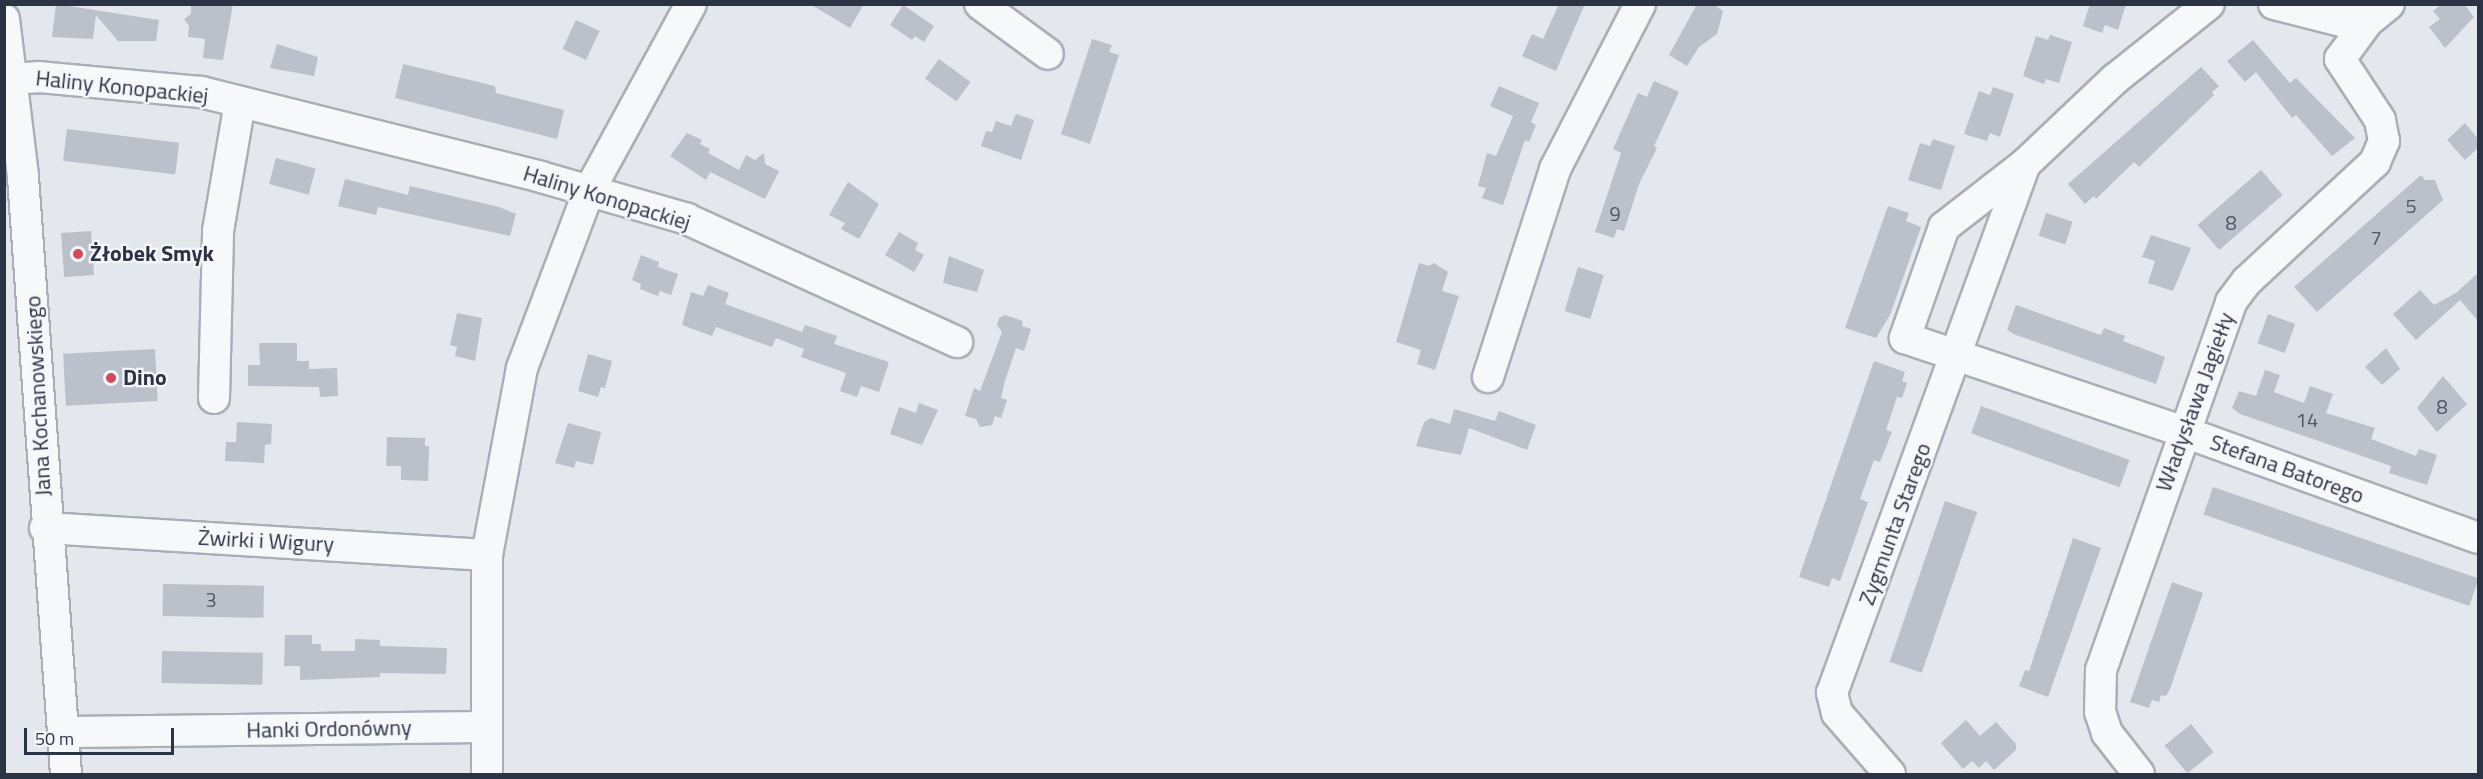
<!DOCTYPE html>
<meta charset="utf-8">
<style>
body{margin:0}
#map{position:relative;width:2483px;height:779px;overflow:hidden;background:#e4e7ec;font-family:"Titillium Web",sans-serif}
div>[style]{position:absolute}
.building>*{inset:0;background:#bbc0ca;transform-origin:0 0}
.roads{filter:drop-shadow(2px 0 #a9aeb7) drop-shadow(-2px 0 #a9aeb7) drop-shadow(0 2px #a9aeb7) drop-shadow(0 -2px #a9aeb7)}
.minor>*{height:30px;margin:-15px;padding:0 15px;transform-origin:15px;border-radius:15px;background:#f7f8fa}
.dots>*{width:16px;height:16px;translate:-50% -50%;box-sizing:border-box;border:3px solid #f4f6f9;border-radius:50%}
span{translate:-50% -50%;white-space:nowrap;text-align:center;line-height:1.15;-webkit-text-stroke:4.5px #f4f6f9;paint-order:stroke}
.number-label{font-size:20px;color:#4f5766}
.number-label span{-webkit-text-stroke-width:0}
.street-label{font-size:22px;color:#2b3445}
.poi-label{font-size:22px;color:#2b3445;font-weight:700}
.left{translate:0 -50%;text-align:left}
.frame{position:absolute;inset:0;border:6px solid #2b3445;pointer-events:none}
.scale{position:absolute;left:24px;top:728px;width:150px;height:27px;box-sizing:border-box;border:3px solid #2b3445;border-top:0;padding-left:8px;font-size:18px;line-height:21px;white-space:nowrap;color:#2b3445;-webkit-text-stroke:4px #f4f6f9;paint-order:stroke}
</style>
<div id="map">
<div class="building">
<div style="clip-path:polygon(56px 4px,159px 20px,156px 41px,118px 41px,96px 15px,93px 39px,52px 37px)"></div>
<div style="clip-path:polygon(191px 4px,233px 4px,223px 60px,203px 58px,205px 39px,188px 37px,189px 26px,184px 19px,191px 14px)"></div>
<div style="clip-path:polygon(810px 4px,864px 4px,850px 28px)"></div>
<div style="clip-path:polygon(1559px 4px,1585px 4px,1556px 71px,1522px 56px,1532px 34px,1543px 39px)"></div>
<div style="clip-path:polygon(1697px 4px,1713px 4px,1723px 11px,1717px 34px,1699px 47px,1687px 66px,1669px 55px)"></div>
<div style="clip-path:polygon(2090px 4px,2126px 4px,2118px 30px,2105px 25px,2102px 33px,2083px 26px)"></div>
<div style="clip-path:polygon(2442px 4px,2464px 4px,2474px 17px,2445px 48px,2429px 27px,2440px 19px,2433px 11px)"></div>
<div style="clip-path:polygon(903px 5px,934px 26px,924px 42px,915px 36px,912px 40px,890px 25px)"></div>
<div style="left:576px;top:20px;width:26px;height:32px;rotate:25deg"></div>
<div style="clip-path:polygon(2050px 35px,2072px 42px,2059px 83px,2046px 79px,2044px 84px,2023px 76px,2036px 36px,2048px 40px)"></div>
<div style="clip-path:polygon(1092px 39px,1112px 45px,1109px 52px,1119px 55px,1090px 144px,1061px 134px)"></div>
<div style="clip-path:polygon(2253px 40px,2290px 83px,2296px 78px,2355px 138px,2332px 156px,2296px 115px,2292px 118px,2256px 72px,2245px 82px,2227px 61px)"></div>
<div style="clip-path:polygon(277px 44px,318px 57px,314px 76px,270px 68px)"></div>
<div style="left:939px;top:59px;width:39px;height:24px;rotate:36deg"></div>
<div style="clip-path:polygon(403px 64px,495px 86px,496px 93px,564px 110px,557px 139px,395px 98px)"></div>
<div style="clip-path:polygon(2201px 67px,2219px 86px,2212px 92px,2214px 95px,2139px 167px,2134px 162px,2096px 199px,2094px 196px,2085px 204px,2068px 184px)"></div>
<div style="clip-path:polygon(1654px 81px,1679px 92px,1654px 146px,1657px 148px,1639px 184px,1624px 231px,1617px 229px,1614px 238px,1595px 232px,1621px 153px,1613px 149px,1638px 93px,1647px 97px)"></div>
<div style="clip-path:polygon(1499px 86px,1539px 103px,1531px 122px,1536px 125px,1529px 142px,1525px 140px,1503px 205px,1482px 198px,1486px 188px,1478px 186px,1487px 153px,1496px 156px,1513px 116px,1490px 106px)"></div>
<div style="clip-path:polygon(1993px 87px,2014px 94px,2000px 137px,1990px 133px,1987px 141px,1964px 134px,1979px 91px,1990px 95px)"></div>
<div style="clip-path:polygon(1016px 114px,1034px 120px,1021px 160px,981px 146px,986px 131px,992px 132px,996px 121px,1011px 126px)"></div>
<div style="clip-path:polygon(2465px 123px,2478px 139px,2478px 148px,2465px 160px,2447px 140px)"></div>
<div style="left:67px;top:129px;width:113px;height:32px;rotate:7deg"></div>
<div style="clip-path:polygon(687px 133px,702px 140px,700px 144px,710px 149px,708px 153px,739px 170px,746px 155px,755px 160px,764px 153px,765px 164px,779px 171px,765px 199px,710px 172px,706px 180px,670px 156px)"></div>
<div style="clip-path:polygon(1933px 139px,1955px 146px,1941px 190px,1908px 180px,1920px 143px,1930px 146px)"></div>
<div style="left:276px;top:158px;width:41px;height:27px;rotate:15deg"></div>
<div style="left:2261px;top:170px;width:33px;height:84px;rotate:49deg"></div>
<div style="clip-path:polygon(2421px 175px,2425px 180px,2435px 180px,2443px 200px,2317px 312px,2294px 287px)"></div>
<div style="clip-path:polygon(345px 179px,408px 195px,410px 186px,499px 207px,516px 214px,510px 236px,378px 207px,376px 215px,338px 206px)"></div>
<div style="clip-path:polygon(848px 182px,879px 204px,859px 239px,841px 229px,845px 223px,829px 215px)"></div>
<div style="clip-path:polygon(1888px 206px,1909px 213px,1906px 221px,1921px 227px,1890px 315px,1876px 338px,1845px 328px)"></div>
<div style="left:2046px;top:213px;width:28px;height:24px;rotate:18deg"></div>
<div style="left:91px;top:231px;width:44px;height:30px;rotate:86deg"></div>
<div style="clip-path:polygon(899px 232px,918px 243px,915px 250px,924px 255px,914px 272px,885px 255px)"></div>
<div style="clip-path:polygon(2151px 235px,2191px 248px,2173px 291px,2148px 283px,2155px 261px,2142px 257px)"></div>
<div style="clip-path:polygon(641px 255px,659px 262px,658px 267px,678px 274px,671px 295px,660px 291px,658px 296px,640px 289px,641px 284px,632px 280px)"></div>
<div style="clip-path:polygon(949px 256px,984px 270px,977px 292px,943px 283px)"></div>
<div style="clip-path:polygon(1419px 263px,1429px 266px,1434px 263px,1448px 272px,1442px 291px,1459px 296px,1435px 370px,1417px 364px,1421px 350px,1396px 342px)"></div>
<div style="left:1578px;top:267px;width:27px;height:46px;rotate:17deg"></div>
<div style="clip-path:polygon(2478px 273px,2478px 321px,2460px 300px,2416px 340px,2393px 314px,2420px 290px,2434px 305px,2456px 293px)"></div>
<div style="clip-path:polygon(708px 285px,729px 293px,725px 304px,802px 332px,805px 325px,814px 328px,837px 336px,834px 344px,889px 362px,879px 392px,861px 386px,857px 397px,840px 391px,846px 373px,801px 357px,804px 349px,776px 338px,772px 347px,716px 327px,712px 336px,682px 325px,691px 292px,703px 296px)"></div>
<div style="clip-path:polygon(2016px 305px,2101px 335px,2104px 328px,2125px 336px,2123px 341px,2165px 357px,2156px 384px,2016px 335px,2007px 330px)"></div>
<div style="clip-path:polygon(457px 313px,482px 318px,475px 361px,455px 356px,457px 347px,450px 345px)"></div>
<div style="left:2268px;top:314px;width:29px;height:31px;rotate:20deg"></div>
<div style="clip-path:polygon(1005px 315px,1023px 321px,1022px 326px,1031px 329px,1024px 351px,1016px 348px,1005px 381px,1001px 398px,1007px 400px,1001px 418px,995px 416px,992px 425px,980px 427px,976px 419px,965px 416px,974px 388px,980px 391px,1002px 332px,997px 325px,999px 318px)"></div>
<div style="clip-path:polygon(259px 343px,297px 343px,297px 361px,309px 361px,309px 369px,337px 368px,338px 396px,320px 397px,319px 387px,248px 386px,248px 365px,260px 365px)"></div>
<div style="clip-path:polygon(2386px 348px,2400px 369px,2382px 385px,2365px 367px)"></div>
<div style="left:155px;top:349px;width:52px;height:92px;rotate:87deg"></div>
<div style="clip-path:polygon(588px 354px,612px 361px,605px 388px,601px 387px,598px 397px,578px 391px)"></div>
<div style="clip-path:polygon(1874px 361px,1905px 372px,1902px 381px,1907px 383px,1902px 398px,1897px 397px,1886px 430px,1892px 432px,1880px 462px,1874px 460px,1860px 499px,1868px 502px,1840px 581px,1832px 578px,1829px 587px,1799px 577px)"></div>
<div style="clip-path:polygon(2265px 370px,2280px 375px,2274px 392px,2304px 403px,2310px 386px,2333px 394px,2326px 413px,2375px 428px,2371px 439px,2416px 456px,2419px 449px,2437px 455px,2427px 485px,2389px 473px,2391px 466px,2240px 414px,2232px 408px,2239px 391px,2256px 396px)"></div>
<div style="clip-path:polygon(2443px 376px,2467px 404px,2437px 432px,2417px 408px)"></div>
<div style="clip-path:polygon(919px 403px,938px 410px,922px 445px,890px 434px,899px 407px,916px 413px)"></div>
<div style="left:1981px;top:406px;width:158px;height:29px;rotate:20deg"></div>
<div style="clip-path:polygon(1454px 409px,1495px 421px,1499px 411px,1536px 425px,1527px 450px,1469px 428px,1461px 455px,1416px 446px,1424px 422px,1431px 418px,1450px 424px)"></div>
<div style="clip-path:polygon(237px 422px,272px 424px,271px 444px,265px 445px,264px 463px,225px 461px,226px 442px,236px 442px)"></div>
<div style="clip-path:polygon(568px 423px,601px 432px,593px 465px,576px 461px,574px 468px,555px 463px)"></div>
<div style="clip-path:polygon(387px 437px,425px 438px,425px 446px,429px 446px,428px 481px,401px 480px,401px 466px,386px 466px)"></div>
<div style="left:2213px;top:487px;width:281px;height:29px;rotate:19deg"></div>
<div style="left:1945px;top:501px;width:34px;height:170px;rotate:19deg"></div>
<div style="clip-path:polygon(2073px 538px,2101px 548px,2048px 697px,2019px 686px,2025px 670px,2029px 671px)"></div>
<div style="clip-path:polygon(2172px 582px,2203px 593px,2170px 689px,2166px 696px,2161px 695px,2159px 702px,2152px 700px,2149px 708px,2130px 702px)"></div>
<div style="left:163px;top:584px;width:101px;height:32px;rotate:1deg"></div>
<div style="clip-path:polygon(285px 635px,312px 635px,312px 644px,321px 644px,321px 651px,355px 651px,355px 639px,380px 640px,380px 646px,447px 648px,446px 674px,380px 673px,380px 677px,300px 680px,300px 666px,284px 666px)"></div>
<div style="left:162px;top:651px;width:101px;height:32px;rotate:1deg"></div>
<div style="clip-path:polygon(1966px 720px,1980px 736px,1996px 722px,2016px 744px,2016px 750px,1994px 770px,1986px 761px,1979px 768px,1972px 761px,1963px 769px,1941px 743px)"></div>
<div style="left:2191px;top:724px;width:36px;height:34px;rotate:51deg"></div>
</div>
<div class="roads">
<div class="minor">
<div style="left:980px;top:4px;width:84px;rotate:36.3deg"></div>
<div style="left:2274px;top:4px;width:69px;rotate:14.2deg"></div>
<div style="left:2341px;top:21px;width:27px"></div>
<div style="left:2368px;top:21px;width:27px;rotate:-39deg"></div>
<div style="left:4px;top:19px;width:159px;rotate:83.1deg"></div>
<div style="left:23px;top:177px;width:599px;rotate:85.88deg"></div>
<div style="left:4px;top:79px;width:35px;rotate:-3deg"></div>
<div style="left:39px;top:77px;width:163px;rotate:5.3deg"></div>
<div style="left:201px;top:92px;width:350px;rotate:14deg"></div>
<div style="left:541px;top:177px;width:152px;rotate:16deg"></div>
<div style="left:687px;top:219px;width:297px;rotate:24.5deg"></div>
<div style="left:2025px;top:164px;width:103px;rotate:142.1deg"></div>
<div style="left:1944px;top:227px;width:118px;rotate:109.4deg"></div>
<div style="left:1905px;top:338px;width:294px;rotate:18.6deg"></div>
<div style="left:2184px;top:432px;width:313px;rotate:19.8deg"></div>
<div style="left:1488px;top:377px;width:219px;rotate:-72.1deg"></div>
<div style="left:1555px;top:169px;width:186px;rotate:-62.7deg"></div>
<div style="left:214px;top:398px;width:167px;rotate:-88.6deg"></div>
<div style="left:218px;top:231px;width:131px;rotate:-80.3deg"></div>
<div style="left:45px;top:528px;width:443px;rotate:3.5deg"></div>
<div style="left:63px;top:732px;width:424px;rotate:-0.7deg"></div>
<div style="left:487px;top:774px;width:219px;rotate:-90deg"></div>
<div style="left:487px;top:555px;width:190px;rotate:-79.4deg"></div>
<div style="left:522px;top:368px;width:187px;rotate:-69.3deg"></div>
<div style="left:588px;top:193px;width:215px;rotate:-61.4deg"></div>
<div style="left:1890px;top:774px;width:81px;rotate:-131deg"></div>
<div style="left:1837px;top:713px;width:21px;rotate:-104deg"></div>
<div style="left:1832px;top:693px;width:563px;rotate:-69.96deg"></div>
<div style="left:2025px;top:164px;width:124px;rotate:-43.4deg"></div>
<div style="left:2115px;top:79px;width:120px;rotate:-38.6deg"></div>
<div style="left:2139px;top:774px;width:52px;rotate:-128deg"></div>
<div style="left:2107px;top:733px;width:22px;rotate:-108deg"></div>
<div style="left:2100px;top:712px;width:42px;rotate:-88.6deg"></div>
<div style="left:2101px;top:670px;width:390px;rotate:-70.5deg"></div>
<div style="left:2231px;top:302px;width:26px;rotate:-53deg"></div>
<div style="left:2247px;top:281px;width:175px;rotate:-42.9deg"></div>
<div style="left:2375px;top:162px;width:23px;rotate:-67deg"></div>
<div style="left:2384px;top:141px;width:21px;rotate:-101deg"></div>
<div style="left:2380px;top:120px;width:73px;rotate:-123.3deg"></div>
<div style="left:2340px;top:59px;width:47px;rotate:-53.6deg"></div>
</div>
</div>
<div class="dots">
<div style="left:78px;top:254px;background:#d1495b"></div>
<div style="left:111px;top:378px;background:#d1495b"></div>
</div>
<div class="number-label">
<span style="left:2411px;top:205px">5</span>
<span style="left:1615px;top:213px">9</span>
<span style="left:2231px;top:222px">8</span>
<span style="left:2376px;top:237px">7</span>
<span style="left:2442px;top:406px">8</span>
<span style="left:2307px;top:419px">14</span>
<span style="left:211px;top:599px">3</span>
</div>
<div class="street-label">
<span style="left:122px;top:87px;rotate:6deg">Haliny Konopackiej</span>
<span style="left:607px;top:198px;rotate:17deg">Haliny Konopackiej</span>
<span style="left:38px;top:396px;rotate:-93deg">Jana Kochanowskiego</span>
<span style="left:2195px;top:402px;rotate:-70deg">Władysława Jagiełły</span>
<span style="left:2287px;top:469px;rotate:20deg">Stefana Batorego</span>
<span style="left:1895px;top:524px;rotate:-70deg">Zygmunta Starego</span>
<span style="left:266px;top:541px;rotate:3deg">Żwirki i Wigury</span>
<span style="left:329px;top:729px;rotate:-1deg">Hanki Ordonówny</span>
</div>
<div class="poi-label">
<span class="left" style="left:90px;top:254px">Żłobek Smyk</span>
<span class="left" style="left:123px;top:378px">Dino</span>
</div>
<div class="frame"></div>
<div class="scale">50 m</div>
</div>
